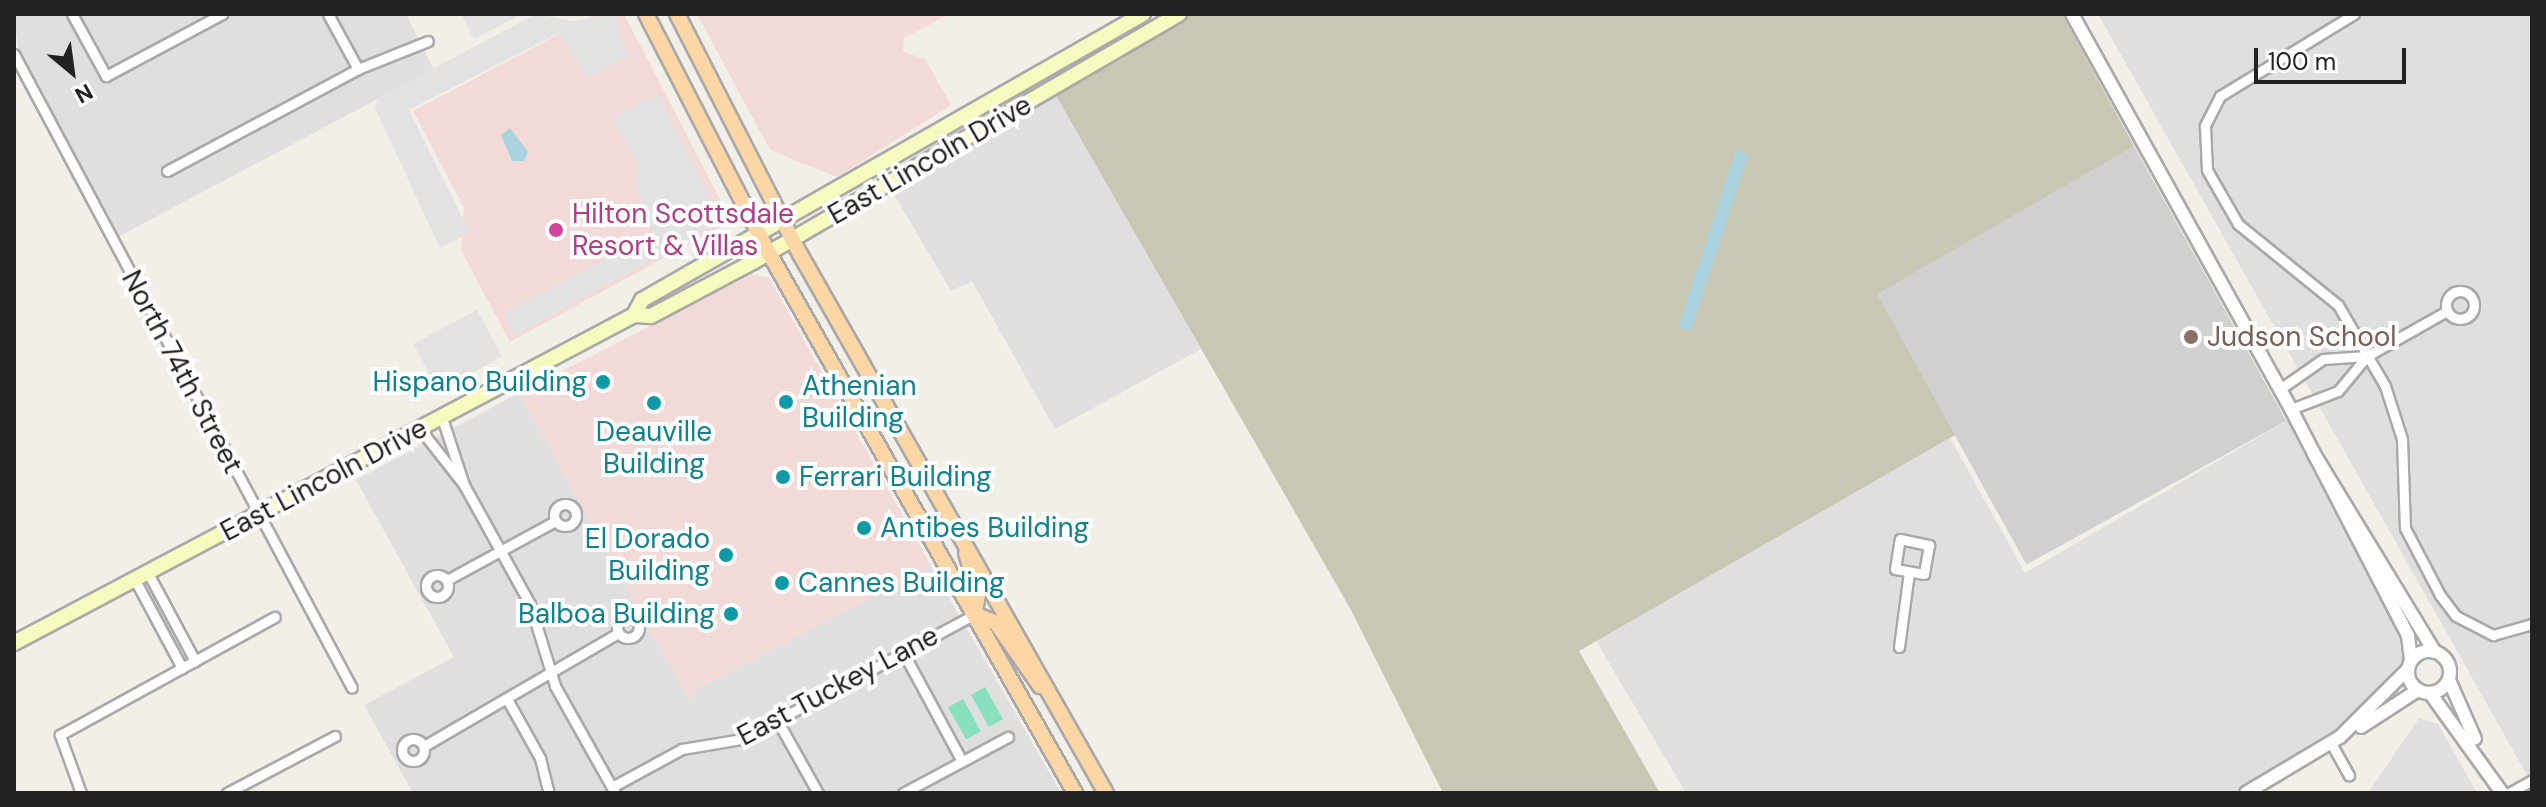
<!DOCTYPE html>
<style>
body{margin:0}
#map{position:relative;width:2546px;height:807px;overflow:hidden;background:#f2efe9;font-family:"DM Sans",sans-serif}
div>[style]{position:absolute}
.residential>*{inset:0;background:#e0dfdf}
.commercial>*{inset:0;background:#f2dad9}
.religious>*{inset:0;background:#d0d0d0;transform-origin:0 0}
.construction>*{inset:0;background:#c7c7b4}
.pitch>*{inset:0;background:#88e0be;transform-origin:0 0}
.parking>*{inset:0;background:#e2e2e2;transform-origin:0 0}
.water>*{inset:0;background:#aad3df;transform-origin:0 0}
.roads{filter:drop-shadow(2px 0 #a9a9a9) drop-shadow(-2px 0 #a9a9a9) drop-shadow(0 2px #a9a9a9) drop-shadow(0 -2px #a9a9a9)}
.minor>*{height:9px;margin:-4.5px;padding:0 4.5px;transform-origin:4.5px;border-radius:4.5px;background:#fff}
.minor>.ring{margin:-4.5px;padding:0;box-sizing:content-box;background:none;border:9px solid #fff;border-radius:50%}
.tertiary>*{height:12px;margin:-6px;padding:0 6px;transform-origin:6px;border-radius:6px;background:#fff}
.tertiary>.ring{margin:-6px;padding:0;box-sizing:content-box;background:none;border:12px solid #fff;border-radius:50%}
.secondary>*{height:14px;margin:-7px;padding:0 7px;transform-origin:7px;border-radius:7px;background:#f7fabf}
.primary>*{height:14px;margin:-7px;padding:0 7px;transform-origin:7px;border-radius:7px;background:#fcd6a4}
.dots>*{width:22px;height:22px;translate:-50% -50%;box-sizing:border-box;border:4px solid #fff;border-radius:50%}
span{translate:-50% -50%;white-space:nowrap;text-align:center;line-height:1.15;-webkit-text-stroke:8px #fff;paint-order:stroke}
.street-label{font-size:28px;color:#222}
.hotel-label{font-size:28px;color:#b23c85}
.left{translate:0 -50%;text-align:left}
.education-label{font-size:28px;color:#785e54}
.culture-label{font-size:28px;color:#0d838f}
.right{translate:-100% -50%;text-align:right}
.frame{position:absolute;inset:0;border:16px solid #222;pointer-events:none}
.north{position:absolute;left:32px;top:32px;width:80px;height:80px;-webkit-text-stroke:6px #fff;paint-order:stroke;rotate:151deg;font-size:22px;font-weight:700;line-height:32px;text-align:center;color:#222}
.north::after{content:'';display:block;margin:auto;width:28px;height:36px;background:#222;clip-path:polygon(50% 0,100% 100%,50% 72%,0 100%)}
.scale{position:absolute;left:2254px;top:48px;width:152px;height:36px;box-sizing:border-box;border:4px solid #222;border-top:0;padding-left:10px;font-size:24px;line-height:28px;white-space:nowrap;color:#222;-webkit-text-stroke:6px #fff;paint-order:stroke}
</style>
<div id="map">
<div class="residential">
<div style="clip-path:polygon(14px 14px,406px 14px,434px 69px,116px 238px,19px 56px)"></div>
<div style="clip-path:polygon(2098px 14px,2532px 14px,2532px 784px)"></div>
<div style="clip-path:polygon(1055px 94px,1201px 349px,1055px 429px,972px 281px,951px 291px,892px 191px)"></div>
<div style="clip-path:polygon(519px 393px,690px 700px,692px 691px,931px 566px,1061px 793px,413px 793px,364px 705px,454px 657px,356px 480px)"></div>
<div style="clip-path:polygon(2288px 420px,2404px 637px,2407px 657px,2350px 723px,2233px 793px,1686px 793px,1596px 641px,1950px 438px,2025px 573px)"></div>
<div style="clip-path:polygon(2419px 718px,2438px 724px,2477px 793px,2368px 793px)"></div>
</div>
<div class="commercial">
<div style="clip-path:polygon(597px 14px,624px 14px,725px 209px,720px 227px,510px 342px,461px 250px,464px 208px,413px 111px)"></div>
<div style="clip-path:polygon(697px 14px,950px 14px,904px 38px,903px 51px,926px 60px,951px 105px,837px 177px,770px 150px)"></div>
<div style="clip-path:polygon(752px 274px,769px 278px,931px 566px,693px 691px,690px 701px,519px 393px)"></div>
</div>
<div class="religious">
<div style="left:2134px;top:146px;width:314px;height:297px;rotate:61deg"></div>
</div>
<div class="construction">
<div style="clip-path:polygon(1190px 14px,2062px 14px,2134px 146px,1877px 294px,1955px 435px,1579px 651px,1660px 793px,1443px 793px,1351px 610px,1055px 94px)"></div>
</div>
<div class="pitch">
<div style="left:985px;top:687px;width:37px;height:16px;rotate:61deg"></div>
<div style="left:963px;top:699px;width:37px;height:17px;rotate:61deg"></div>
</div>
<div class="parking">
<div style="clip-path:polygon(461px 14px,522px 14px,474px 39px)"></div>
<div style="clip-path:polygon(536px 14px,572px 21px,614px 14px,627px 56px,588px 78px,559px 33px,409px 110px,470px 233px,440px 248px,375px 108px,378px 98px)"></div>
<div style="clip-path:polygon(658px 95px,717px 213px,710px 217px,714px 225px,515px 335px,504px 313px,654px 233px,637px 191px,639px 163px,610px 118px)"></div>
<div style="left:477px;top:310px;width:53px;height:72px;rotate:62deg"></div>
</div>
<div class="water">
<div style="clip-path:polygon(510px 128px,528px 152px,524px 161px,512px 161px,501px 135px)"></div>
<div style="left:1736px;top:150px;width:13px;height:186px;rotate:18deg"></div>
</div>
<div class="roads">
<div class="minor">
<div style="left:72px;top:14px;width:71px;rotate:61.3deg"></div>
<div style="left:106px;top:76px;width:132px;rotate:-28.1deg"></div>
<div style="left:328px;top:14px;width:63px;rotate:61.4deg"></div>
<div style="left:2354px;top:14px;width:157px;rotate:148.5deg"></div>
<div style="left:2220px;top:96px;width:34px;rotate:117deg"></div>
<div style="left:2205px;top:126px;width:44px;rotate:87.4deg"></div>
<div style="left:2207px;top:170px;width:62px;rotate:60.1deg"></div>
<div style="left:2238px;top:224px;width:129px;rotate:39deg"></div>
<div style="left:2338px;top:305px;width:94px;rotate:59.9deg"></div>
<div style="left:2385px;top:386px;width:56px;rotate:72.2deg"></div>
<div style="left:2402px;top:439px;width:89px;rotate:88.1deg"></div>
<div style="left:2405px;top:528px;width:76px;rotate:62.4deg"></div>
<div style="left:2440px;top:595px;width:26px;rotate:53deg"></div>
<div style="left:2456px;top:616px;width:42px;rotate:27.2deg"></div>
<div style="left:2493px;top:635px;width:41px;rotate:-15.8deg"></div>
<div style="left:14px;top:54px;width:718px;rotate:61.94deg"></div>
<div style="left:167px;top:171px;width:217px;rotate:-28.1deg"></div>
<div style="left:358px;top:69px;width:75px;rotate:-21.8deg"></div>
<div class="ring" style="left:2446px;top:291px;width:19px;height:19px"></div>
<div style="left:2280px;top:389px;width:52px;rotate:-34.9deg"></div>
<div style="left:2323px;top:359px;width:44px;rotate:-3.9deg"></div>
<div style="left:2291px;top:409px;width:50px;rotate:-21deg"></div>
<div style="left:2338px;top:391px;width:45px;rotate:-50.4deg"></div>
<div style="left:2367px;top:356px;width:92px;rotate:-29.4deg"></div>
<div style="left:442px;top:418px;width:71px;rotate:71.8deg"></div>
<div style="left:420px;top:429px;width:71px;rotate:51.8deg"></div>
<div style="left:464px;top:485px;width:136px;rotate:61deg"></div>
<div style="left:530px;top:604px;width:86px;rotate:73deg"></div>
<div style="left:555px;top:686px;width:123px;rotate:60.7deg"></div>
<div class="ring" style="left:554px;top:504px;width:13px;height:13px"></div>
<div style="left:1900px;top:539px;width:30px;rotate:12deg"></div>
<div style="left:1929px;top:545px;width:29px;rotate:100deg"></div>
<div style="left:1924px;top:574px;width:29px;rotate:-170deg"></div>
<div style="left:1895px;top:569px;width:30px;rotate:-81deg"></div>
<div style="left:148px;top:573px;width:100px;rotate:61.9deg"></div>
<div class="ring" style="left:426px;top:575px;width:13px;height:13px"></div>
<div style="left:135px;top:580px;width:100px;rotate:61.9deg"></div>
<div style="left:447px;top:580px;width:123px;rotate:-28.6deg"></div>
<div class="ring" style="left:617px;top:616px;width:13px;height:13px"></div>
<div style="left:1899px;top:647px;width:76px;rotate:-82.4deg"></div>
<div style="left:903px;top:652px;width:124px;rotate:61.6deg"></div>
<div style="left:507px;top:699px;width:68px;rotate:60.8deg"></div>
<div style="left:540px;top:758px;width:36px;rotate:76deg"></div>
<div style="left:777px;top:720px;width:84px;rotate:60.7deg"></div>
<div class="ring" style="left:402px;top:739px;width:13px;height:13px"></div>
<div style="left:2331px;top:743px;width:37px;rotate:61deg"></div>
<div style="left:424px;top:746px;width:225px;rotate:-30.2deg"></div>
<div style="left:612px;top:787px;width:80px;rotate:-28.5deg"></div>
<div style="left:682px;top:749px;width:61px;rotate:-9.5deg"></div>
<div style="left:742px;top:739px;width:264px;rotate:-28.2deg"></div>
<div style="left:81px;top:793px;width:62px;rotate:-109.9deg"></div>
<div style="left:60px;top:735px;width:245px;rotate:-28.8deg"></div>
<div style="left:227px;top:793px;width:122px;rotate:-27.8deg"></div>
<div style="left:903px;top:793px;width:119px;rotate:-28.1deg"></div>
<div style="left:2509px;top:793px;width:26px;rotate:-29deg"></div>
</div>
<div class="tertiary">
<div style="left:2072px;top:14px;width:452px;rotate:61deg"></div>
<div style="left:2291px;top:409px;width:255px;rotate:62.7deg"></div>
<div style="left:2408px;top:636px;width:24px;rotate:83deg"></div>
<div style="left:2314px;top:454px;width:232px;rotate:58.6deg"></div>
<div class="ring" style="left:2408px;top:651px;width:30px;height:30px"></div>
<div style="left:2449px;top:680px;width:64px;rotate:66.2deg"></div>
<div style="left:2430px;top:693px;width:123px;rotate:54.2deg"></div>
<div style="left:2361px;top:727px;width:68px;rotate:-33deg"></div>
<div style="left:2246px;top:793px;width:109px;rotate:-30.8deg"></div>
<div style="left:2340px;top:737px;width:96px;rotate:-45deg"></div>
</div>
<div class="secondary">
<div style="left:634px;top:315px;width:17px;rotate:-62deg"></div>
<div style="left:642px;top:300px;width:577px;rotate:-29.72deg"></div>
<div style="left:14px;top:643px;width:701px;rotate:-27.88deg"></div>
<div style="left:634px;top:315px;width:17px;rotate:3deg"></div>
<div style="left:651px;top:316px;width:115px;rotate:-27.9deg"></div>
<div style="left:753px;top:262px;width:493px;rotate:-30.2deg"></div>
</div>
<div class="primary">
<div style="left:646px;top:14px;width:269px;rotate:62.8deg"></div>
<div style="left:769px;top:253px;width:621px;rotate:60.46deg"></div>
<div style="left:677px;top:14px;width:270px;rotate:62.9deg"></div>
<div style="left:800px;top:254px;width:620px;rotate:60.42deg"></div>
<div style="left:966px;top:553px;width:43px;rotate:73.7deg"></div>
<div style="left:978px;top:594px;width:20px;rotate:99deg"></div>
<div style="left:975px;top:614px;width:23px;rotate:23deg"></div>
<div style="left:996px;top:623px;width:77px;rotate:55.1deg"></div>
</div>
</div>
<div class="dots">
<div style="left:556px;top:230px;background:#d1479c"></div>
<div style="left:2191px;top:337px;background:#8d6e63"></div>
<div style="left:603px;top:382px;background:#0f9aa8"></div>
<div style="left:786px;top:402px;background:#0f9aa8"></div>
<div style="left:654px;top:403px;background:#0f9aa8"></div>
<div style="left:783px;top:477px;background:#0f9aa8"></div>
<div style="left:864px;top:528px;background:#0f9aa8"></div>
<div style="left:726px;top:555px;background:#0f9aa8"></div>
<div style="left:782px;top:583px;background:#0f9aa8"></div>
<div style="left:731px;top:614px;background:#0f9aa8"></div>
</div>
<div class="street-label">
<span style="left:930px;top:160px;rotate:-30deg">East Lincoln Drive</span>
<span style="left:182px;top:372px;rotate:62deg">North 74th Street</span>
<span style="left:324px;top:480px;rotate:-28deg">East Lincoln Drive</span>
<span style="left:838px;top:686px;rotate:-28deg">East Tuckey Lane</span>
</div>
<div class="hotel-label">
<span class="left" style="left:572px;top:230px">Hilton Scottsdale<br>Resort &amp; Villas</span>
</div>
<div class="education-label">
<span class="left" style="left:2207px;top:337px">Judson School</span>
</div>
<div class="culture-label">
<span class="right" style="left:587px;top:382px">Hispano Building</span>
<span class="left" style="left:802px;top:402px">Athenian<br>Building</span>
<span style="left:654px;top:448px">Deauville<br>Building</span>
<span class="left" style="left:799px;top:477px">Ferrari Building</span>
<span class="left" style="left:880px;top:528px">Antibes Building</span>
<span class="right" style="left:710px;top:555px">El Dorado<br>Building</span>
<span class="left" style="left:798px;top:583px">Cannes Building</span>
<span class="right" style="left:715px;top:614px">Balboa Building</span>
</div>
<div class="frame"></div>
<div class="north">N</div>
<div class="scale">100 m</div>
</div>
